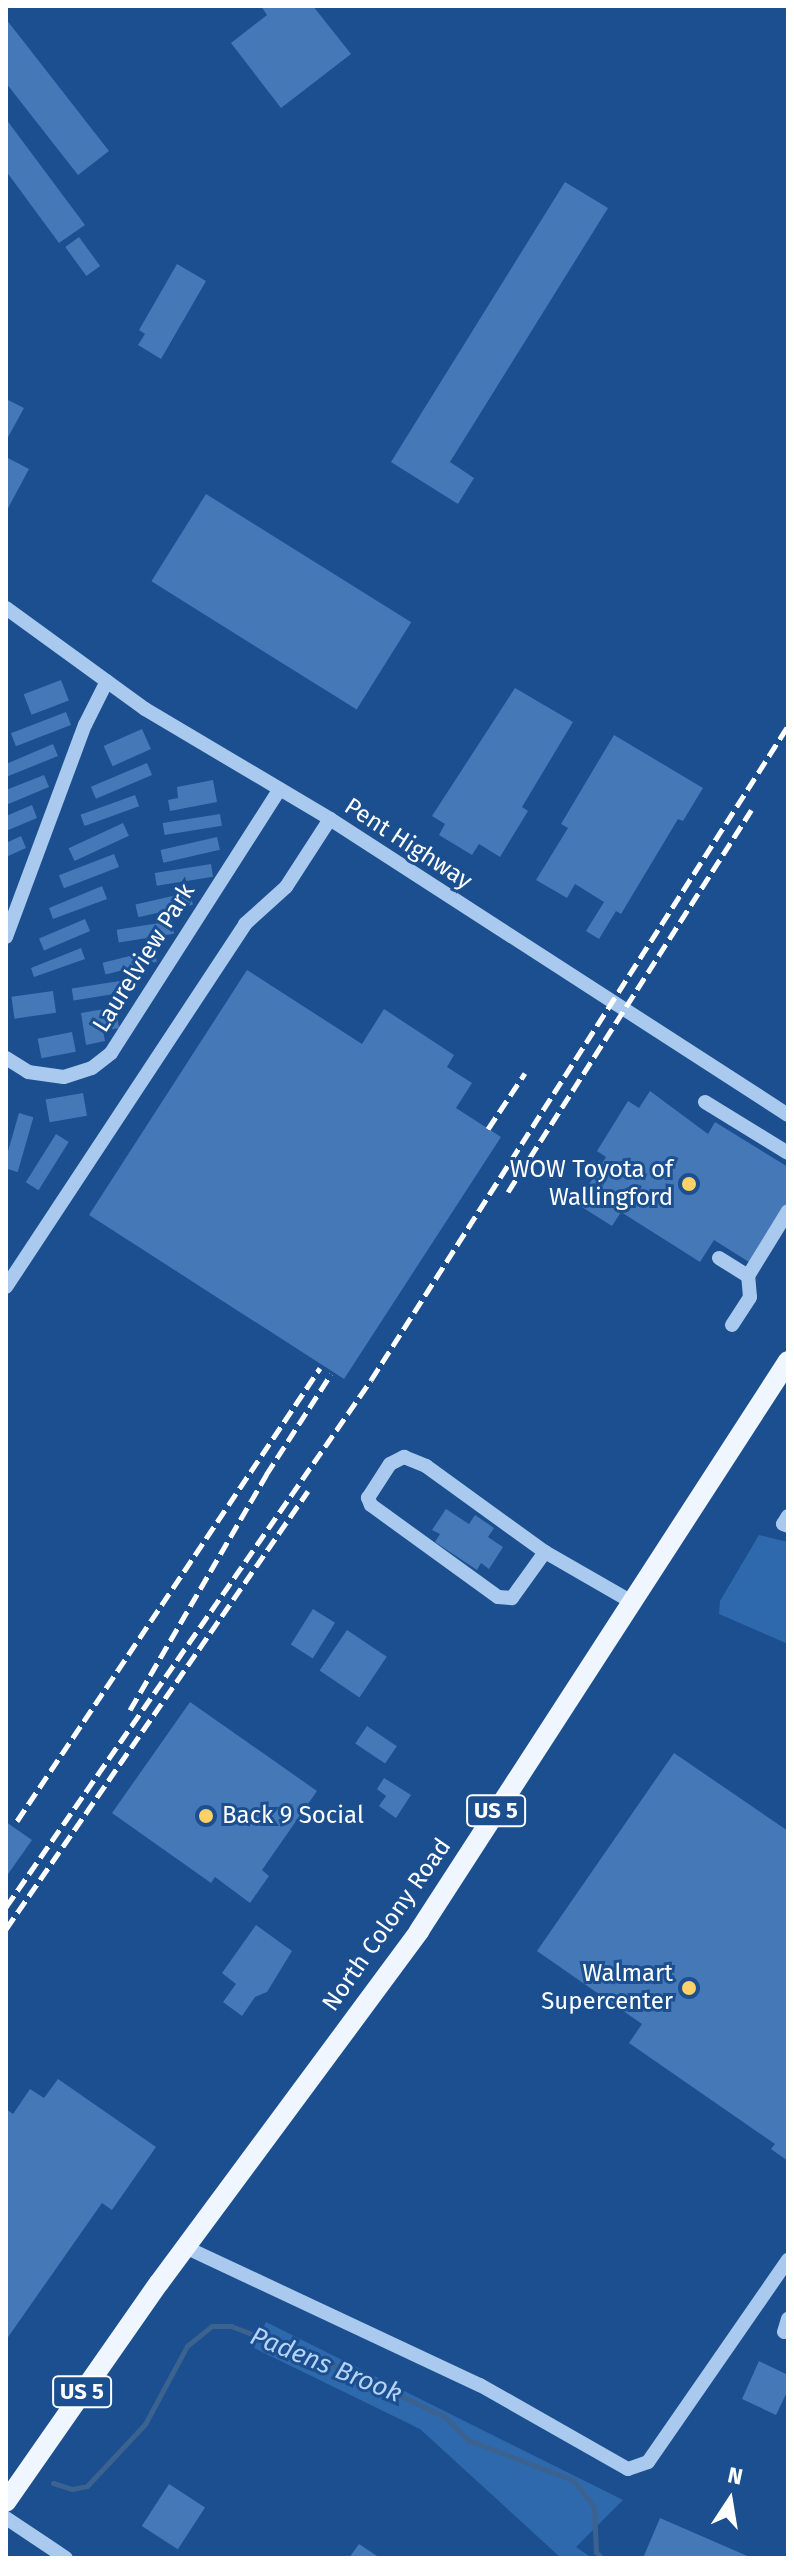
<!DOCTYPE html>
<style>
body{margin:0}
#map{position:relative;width:794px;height:2564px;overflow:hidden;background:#1b4f8f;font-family:"Fira Sans",sans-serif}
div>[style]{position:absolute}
.green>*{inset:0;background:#2e69ad}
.stream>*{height:5px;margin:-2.5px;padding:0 2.5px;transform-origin:2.5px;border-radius:2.5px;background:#3c6290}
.building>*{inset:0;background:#4478b7;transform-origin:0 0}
.minor>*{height:14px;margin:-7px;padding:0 7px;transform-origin:7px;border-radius:7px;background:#a9c9ee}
.major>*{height:20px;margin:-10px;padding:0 10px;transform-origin:10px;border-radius:10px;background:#f0f6ff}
.rail>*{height:5px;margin-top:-2.5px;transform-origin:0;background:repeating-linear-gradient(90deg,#fff 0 14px,transparent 0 20px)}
.dots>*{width:22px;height:22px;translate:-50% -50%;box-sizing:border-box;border:4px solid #1b4f8f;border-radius:50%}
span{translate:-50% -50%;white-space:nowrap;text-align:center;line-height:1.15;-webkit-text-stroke:6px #1b4f8f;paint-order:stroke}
.shield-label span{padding:2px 6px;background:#1b4f8f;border:2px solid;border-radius:6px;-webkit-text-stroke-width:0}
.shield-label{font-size:22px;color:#fff;font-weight:700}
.street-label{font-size:24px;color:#fff}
.poi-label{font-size:24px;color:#fff}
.right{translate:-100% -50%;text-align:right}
.left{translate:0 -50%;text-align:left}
.water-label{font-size:26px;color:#b5d3f5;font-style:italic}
.frame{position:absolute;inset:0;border:8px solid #fff;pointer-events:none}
.north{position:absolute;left:690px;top:2460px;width:80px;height:80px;-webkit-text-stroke:6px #1b4f8f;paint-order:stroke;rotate:12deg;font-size:22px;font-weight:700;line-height:32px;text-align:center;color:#fff}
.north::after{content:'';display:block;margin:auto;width:28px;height:36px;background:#fff;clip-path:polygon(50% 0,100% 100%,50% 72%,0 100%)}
</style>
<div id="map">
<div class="green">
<div style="clip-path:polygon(759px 1535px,788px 1542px,788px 1644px,719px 1614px,720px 1601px)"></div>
<div style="clip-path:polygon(266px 2322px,623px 2500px,576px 2547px,592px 2558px,561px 2558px,420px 2429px,254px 2348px)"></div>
</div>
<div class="stream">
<div style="left:53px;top:2483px;width:20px;rotate:18deg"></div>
<div style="left:72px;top:2489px;width:15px;rotate:-11deg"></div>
<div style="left:87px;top:2486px;width:85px;rotate:-46.9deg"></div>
<div style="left:145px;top:2424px;width:89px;rotate:-61.7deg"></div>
<div style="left:187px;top:2346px;width:32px;rotate:-39deg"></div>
<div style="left:212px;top:2326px;width:19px"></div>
<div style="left:231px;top:2326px;width:133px;rotate:21.2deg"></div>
<div style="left:355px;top:2374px;width:100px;rotate:25.5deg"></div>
<div style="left:445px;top:2417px;width:33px;rotate:45deg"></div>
<div style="left:468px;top:2440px;width:112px;rotate:20.9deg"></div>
<div style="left:573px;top:2480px;width:34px;rotate:52deg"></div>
<div style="left:594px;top:2507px;width:45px;rotate:87.5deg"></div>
<div style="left:596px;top:2552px;width:8px;rotate:45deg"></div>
</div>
<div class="building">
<div style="clip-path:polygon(261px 6px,313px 6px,351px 54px,281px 108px,231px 43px,267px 15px)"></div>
<div style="clip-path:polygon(6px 19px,109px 151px,78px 175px,6px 83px)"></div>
<div style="clip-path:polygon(6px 119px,85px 225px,59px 243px,6px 171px)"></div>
<div style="clip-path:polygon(565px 182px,608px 208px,450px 462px,474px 478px,458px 504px,391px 462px)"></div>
<div style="left:79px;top:237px;width:36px;height:17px;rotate:54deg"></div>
<div style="clip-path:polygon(177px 264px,206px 281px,161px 359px,138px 345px,145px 334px,139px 330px)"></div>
<div style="clip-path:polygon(6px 399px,24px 408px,6px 441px)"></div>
<div style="clip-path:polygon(6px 457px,29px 469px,6px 512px)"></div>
<div style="left:206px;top:494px;width:242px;height:103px;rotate:32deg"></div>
<div style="left:61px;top:680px;width:22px;height:40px;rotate:69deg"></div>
<div style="clip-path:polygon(515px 688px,573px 722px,522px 807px,528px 811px,500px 857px,479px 844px,472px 855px,439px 835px,445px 824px,432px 816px)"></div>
<div style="left:66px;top:712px;width:14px;height:59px;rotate:69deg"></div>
<div style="left:142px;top:729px;width:22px;height:42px;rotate:66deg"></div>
<div style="clip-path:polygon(614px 735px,703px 788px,683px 821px,678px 819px,621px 914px,616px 911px,599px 939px,586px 931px,604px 902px,575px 884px,567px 898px,536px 880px,568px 828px,561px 824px)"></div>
<div style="clip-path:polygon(53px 744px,58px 756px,6px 777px,6px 764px)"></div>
<div style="left:147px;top:763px;width:13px;height:61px;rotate:67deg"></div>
<div style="clip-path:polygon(44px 775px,49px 787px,6px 805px,6px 790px)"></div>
<div style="clip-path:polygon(213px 780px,217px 802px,170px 811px,168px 800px,178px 798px,177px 787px)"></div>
<div style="left:135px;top:795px;width:12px;height:58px;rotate:70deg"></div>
<div style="clip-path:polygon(32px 805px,37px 818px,6px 831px,6px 816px)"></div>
<div style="left:220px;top:814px;width:12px;height:58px;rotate:81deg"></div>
<div style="left:123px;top:823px;width:14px;height:60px;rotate:65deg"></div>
<div style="clip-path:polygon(21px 836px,26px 848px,6px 857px,6px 843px)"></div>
<div style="left:217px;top:837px;width:13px;height:58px;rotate:77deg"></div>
<div style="left:114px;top:854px;width:14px;height:59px;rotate:69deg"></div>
<div style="left:211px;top:864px;width:13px;height:57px;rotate:81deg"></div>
<div style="clip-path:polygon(102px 886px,107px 899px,53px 919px,49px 908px)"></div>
<div style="left:190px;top:892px;width:13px;height:56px;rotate:77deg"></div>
<div style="left:85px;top:919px;width:13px;height:50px;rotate:67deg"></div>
<div style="left:172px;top:921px;width:13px;height:56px;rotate:81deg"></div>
<div style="clip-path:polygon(81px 948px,85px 959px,34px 977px,31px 968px)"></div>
<div style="left:154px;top:950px;width:12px;height:53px;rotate:76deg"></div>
<div style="clip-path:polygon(247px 970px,362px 1044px,384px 1009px,454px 1055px,447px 1067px,472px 1083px,456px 1108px,501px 1137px,344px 1379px,89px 1215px)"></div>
<div style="left:126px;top:980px;width:12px;height:55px;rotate:81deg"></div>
<div style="left:53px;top:991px;width:22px;height:42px;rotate:82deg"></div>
<div style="clip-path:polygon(116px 1007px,119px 1028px,103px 1031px,105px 1041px,86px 1045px,81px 1013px)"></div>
<div style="left:72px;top:1032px;width:20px;height:35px;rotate:79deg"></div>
<div style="clip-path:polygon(650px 1091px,708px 1134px,715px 1122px,788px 1167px,788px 1201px,749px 1262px,714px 1240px,700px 1262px,621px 1212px,612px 1226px,577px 1204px,606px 1157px,597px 1151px,628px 1101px,639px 1108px)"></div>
<div style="left:83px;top:1093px;width:23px;height:38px;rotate:80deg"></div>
<div style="left:19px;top:1113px;width:15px;height:57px;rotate:16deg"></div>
<div style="left:56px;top:1134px;width:15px;height:57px;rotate:32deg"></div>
<div style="clip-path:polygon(446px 1509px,469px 1524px,475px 1515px,494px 1528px,488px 1537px,503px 1547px,489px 1569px,481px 1563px,477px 1570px,435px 1542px,440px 1534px,432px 1530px)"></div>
<div style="left:313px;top:1609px;width:26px;height:42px;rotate:32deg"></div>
<div style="left:347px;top:1630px;width:48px;height:49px;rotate:34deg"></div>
<div style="clip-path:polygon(190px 1702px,317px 1791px,262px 1870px,269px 1876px,250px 1903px,215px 1877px,211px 1883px,112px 1813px)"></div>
<div style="left:367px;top:1726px;width:36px;height:21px;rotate:34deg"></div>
<div style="clip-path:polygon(674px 1753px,788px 1831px,788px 2161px,771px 2149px,775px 2144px,629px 2043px,642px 2024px,537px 1951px)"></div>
<div style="clip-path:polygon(384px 1778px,411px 1795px,396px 1818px,379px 1806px,386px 1796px,377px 1789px)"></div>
<div style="clip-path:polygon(6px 1822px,32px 1840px,6px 1877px)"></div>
<div style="clip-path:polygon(256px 1925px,292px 1951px,267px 1992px,255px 1997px,242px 2016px,223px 2002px,236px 1984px,222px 1973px)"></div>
<div style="clip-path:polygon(58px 2079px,156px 2147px,112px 2210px,102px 2203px,6px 2340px,6px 2109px,13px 2114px,30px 2089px,44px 2098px)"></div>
<div style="clip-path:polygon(759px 2361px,788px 2375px,788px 2390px,776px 2415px,742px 2399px)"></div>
<div style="left:169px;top:2484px;width:43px;height:50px;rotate:33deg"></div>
<div style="clip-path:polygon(660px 2518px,752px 2558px,643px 2558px)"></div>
<div style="clip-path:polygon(359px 2544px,380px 2558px,349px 2558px)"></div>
</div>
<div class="minor">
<div style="left:6px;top:608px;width:172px;rotate:36deg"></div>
<div style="left:145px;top:709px;width:215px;rotate:30.7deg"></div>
<div style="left:330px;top:819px;width:545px;rotate:32.87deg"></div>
<div style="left:6px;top:937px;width:226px;rotate:-69.6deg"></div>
<div style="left:85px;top:725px;width:49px;rotate:-63.4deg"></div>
<div style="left:6px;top:1058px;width:26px;rotate:32deg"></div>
<div style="left:28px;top:1072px;width:36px;rotate:8deg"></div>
<div style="left:64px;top:1077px;width:29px;rotate:-18deg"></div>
<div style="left:92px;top:1068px;width:24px;rotate:-38deg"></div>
<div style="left:111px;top:1053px;width:313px;rotate:-57.4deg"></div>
<div style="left:705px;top:1102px;width:97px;rotate:31.6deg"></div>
<div style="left:719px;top:1258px;width:34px;rotate:32deg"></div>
<div style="left:6px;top:1287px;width:435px;rotate:-56.6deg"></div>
<div style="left:245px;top:924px;width:55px;rotate:-42.1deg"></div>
<div style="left:286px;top:887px;width:81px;rotate:-57.1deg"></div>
<div style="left:732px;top:1325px;width:33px;rotate:-57deg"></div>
<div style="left:750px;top:1297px;width:21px;rotate:-95deg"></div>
<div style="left:748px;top:1276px;width:76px;rotate:-58.4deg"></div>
<div style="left:788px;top:1516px;width:9px;rotate:122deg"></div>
<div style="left:783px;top:1524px;width:5px;rotate:22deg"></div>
<div style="left:545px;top:1552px;width:57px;rotate:125.7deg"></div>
<div style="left:512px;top:1598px;width:14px;rotate:-176deg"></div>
<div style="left:498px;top:1597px;width:157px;rotate:-144.1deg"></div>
<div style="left:371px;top:1505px;width:8px;rotate:-113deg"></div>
<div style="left:368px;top:1498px;width:40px;rotate:-57.1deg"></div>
<div style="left:390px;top:1464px;width:16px;rotate:-27deg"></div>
<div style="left:404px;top:1457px;width:24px;rotate:22deg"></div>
<div style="left:426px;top:1466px;width:147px;rotate:35.9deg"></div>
<div style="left:545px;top:1552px;width:100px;rotate:29.9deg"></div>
<div style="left:185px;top:2247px;width:326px;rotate:25.1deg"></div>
<div style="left:480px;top:2385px;width:170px;rotate:29.6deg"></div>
<div style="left:628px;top:2469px;width:21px;rotate:-19deg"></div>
<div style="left:648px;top:2462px;width:246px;rotate:-55.3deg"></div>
<div style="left:784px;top:2332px;width:14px;rotate:-73deg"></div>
<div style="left:6px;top:2518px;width:72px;rotate:33.7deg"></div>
</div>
<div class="major">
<div style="left:6px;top:2502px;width:267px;rotate:-55.1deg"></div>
<div style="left:159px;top:2283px;width:438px;rotate:-53.5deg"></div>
<div style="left:419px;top:1931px;width:679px;rotate:-57.08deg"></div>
</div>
<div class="rail">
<div style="left:488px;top:1129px;width:67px;rotate:-56.5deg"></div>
<div style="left:508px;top:1192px;width:453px;rotate:-57.5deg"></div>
<div style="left:130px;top:1710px;width:272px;rotate:-59.9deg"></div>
<div style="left:266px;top:1475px;width:120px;rotate:-57.2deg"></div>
<div style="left:17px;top:1821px;width:545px;rotate:-56.22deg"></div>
<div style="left:6px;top:1907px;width:641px;rotate:-55.29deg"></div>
<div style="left:371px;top:1380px;width:776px;rotate:-57.48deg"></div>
<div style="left:6px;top:1929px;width:532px;rotate:-55.41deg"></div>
</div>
<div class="dots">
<div style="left:689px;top:1184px;background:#ffd166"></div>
<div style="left:206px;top:1816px;background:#ffd166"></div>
<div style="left:689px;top:1988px;background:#ffd166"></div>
</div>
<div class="shield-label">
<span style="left:496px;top:1811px">US 5</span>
<span style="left:82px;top:2392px">US 5</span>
</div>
<div class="street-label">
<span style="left:408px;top:844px;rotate:33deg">Pent Highway</span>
<span style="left:144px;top:958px;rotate:-58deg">Laurelview Park</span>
<span style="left:387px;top:1925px;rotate:-55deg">North Colony Road</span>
</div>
<div class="poi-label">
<span class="right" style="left:673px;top:1184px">WOW Toyota of<br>Wallingford</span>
<span class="left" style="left:222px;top:1816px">Back 9 Social</span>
<span class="right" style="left:673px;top:1988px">Walmart<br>Supercenter</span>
</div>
<div class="water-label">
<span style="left:326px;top:2365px;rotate:22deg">Padens Brook</span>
</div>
<div class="frame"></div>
<div class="north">N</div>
</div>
